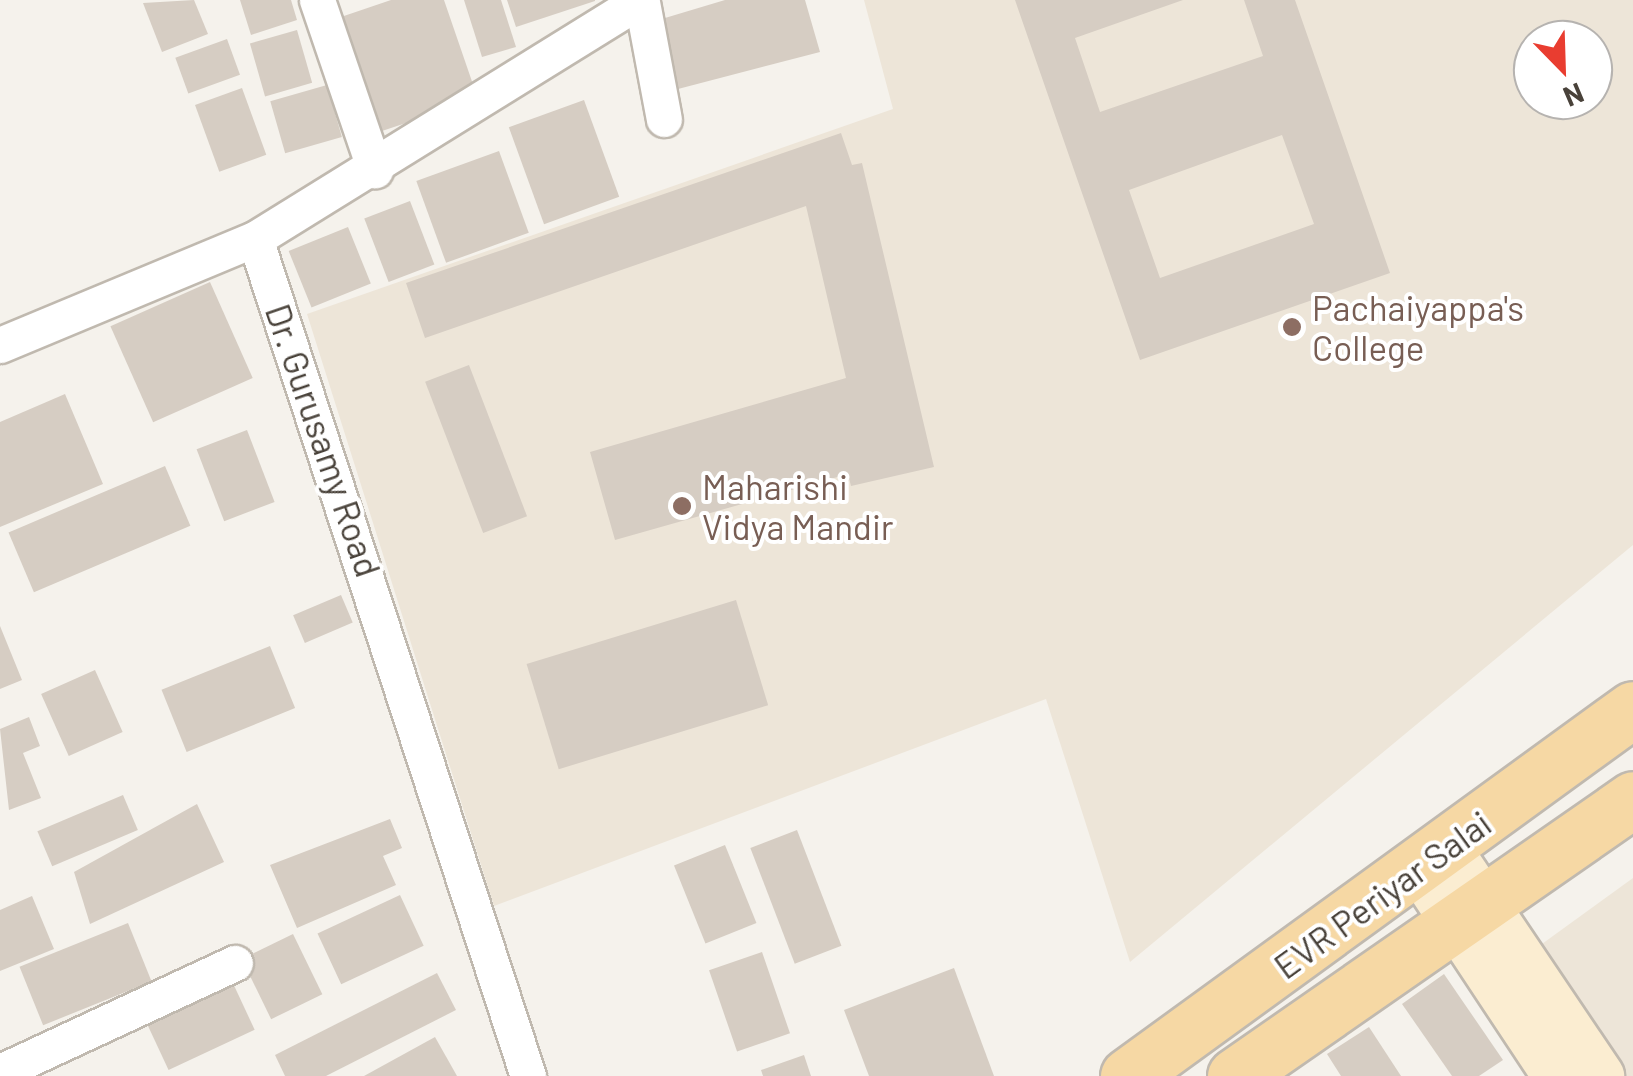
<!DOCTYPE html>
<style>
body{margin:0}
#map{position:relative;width:1633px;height:1076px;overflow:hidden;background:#f5f2ec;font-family:Barlow,sans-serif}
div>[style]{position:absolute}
.education>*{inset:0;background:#ede5d8}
.building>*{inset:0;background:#d6cdc3;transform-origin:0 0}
.roads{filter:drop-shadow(2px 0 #c0b9af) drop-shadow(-2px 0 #c0b9af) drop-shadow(0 2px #c0b9af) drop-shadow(0 -2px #c0b9af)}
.minor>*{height:35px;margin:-17.5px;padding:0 17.5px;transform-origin:17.5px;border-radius:17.5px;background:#fff}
.secondary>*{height:48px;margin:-24px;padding:0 24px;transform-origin:24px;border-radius:24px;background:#fbedd1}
.primary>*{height:55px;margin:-27.5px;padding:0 27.5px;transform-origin:27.5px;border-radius:27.5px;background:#f6d8a4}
.dots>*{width:28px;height:28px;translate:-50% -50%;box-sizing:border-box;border:5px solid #fff;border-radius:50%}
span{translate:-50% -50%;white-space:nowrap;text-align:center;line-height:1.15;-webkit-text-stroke:8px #fff;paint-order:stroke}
.education-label{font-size:35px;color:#785e54}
.left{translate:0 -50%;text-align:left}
.street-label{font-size:35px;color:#49423a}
.north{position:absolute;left:1513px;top:20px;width:100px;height:100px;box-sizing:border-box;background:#fff;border:2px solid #b6b3b0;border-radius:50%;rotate:157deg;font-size:28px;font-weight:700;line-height:40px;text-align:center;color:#49423a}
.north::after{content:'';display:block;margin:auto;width:35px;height:45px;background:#e93d30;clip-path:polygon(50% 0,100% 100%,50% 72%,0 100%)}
</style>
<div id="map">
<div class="education">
<div style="clip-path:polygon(evenodd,864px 0,1633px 0,1633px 545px,1130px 962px,1046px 699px,494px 906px,307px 314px,893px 109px,864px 0,1533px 40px,1593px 40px,1593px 100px,1533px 100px,1533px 40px)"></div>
<div style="clip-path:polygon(1633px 878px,1633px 1076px,1614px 1076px,1535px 949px)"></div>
</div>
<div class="building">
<div style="clip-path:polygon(194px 0,208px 34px,162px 52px,143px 3px)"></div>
<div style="clip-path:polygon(240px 0,291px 0,297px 20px,251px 35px)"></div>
<div style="clip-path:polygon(391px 0,444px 0,478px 99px,376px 133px,338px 18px)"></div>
<div style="clip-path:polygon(464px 0,501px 0,516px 47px,482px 57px)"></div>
<div style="clip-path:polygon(507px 0,595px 0,595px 1px,516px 27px)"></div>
<div style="clip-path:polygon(725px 0,805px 0,820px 52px,678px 89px,665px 18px)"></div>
<div style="clip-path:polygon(evenodd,1015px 0,1183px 0,1075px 38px,1100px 112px,1263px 56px,1244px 0,1295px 0,1390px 273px,1140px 360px,1015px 0,1282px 135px,1314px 224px,1160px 278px,1129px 190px,1282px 135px)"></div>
<div style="left:297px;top:30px;width:55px;height:49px;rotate:74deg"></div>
<div style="left:227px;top:39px;width:38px;height:55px;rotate:70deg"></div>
<div style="left:327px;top:85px;width:54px;height:59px;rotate:74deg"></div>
<div style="left:242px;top:88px;width:71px;height:50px;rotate:70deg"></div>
<div style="left:584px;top:100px;width:103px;height:80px;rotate:70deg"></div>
<div style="clip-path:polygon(841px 133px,852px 165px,862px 163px,934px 467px,851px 486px,848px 474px,615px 540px,590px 452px,846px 378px,806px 206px,425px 338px,406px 283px)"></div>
<div style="left:499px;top:151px;width:87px;height:88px;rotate:70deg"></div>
<div style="left:410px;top:201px;width:68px;height:49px;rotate:69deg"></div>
<div style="left:348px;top:227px;width:61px;height:64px;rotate:68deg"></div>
<div style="left:210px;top:282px;width:105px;height:109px;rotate:66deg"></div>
<div style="left:469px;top:365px;width:162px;height:47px;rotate:69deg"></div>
<div style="clip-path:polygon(65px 394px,103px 484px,0 527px,0 422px)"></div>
<div style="left:247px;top:430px;width:77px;height:54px;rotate:69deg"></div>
<div style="left:165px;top:466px;width:65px;height:170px;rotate:67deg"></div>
<div style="left:341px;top:595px;width:30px;height:52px;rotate:67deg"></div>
<div style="left:736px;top:600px;width:110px;height:219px;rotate:73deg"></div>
<div style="clip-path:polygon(0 626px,22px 680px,0 689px)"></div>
<div style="left:270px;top:646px;width:67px;height:117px;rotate:68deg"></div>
<div style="left:95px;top:670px;width:68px;height:59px;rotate:66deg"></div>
<div style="clip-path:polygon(29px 717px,40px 746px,23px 753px,41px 798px,9px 810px,0 729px)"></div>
<div style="left:123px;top:795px;width:38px;height:93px;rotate:67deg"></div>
<div style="clip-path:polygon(197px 804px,224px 862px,90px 924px,74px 872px)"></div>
<div style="clip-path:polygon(390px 819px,402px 848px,383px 856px,396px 885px,297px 928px,270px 865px)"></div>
<div style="left:797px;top:830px;width:124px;height:50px;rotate:69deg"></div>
<div style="left:725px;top:845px;width:84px;height:55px;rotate:68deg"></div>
<div style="left:400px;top:895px;width:56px;height:91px;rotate:65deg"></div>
<div style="clip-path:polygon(32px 896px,54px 949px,0 971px,0 910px)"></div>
<div style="left:128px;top:923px;width:63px;height:117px;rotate:68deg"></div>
<div style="left:293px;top:934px;width:67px;height:57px;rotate:64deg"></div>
<div style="left:762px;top:952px;width:86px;height:56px;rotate:71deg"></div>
<div style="clip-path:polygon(954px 968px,994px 1076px,869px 1076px,844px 1010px)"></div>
<div style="clip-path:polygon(437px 973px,456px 1010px,326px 1076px,285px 1076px,275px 1055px)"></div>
<div style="clip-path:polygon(1444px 974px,1503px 1060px,1479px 1076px,1452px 1076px,1402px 1004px)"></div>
<div style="left:231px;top:979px;width:56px;height:95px;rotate:65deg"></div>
<div style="clip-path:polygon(1369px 1027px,1401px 1076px,1341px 1076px,1327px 1054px)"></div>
<div style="clip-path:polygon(435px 1037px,457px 1076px,364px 1076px)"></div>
<div style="clip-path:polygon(804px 1055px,811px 1076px,763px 1076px,761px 1070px)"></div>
</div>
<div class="roads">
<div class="minor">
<div style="left:317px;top:0;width:180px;rotate:71.2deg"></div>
<div style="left:642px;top:2px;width:119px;rotate:79.4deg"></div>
<div style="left:0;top:345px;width:276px;rotate:-22.6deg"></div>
<div style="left:0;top:1072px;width:259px;rotate:-24.9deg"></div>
<div style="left:528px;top:1076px;width:880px;rotate:-108.06deg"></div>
<div style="left:255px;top:239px;width:454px;rotate:-31.8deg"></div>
</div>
<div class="secondary">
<div style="left:1447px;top:849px;width:274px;rotate:56deg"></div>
<div style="left:1420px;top:869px;width:248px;rotate:56.5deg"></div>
</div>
<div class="primary">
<div style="left:1128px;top:1076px;width:624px;rotate:-36.01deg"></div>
<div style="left:1235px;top:1076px;width:485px;rotate:-34.8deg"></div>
</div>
</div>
<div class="dots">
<div style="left:1292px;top:327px;background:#8d6e63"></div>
<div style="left:682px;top:506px;background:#8d6e63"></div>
</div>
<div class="education-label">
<span class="left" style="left:1312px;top:327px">Pachaiyappa's<br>College</span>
<span class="left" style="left:702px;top:506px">Maharishi<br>Vidya Mandir</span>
</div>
<div class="street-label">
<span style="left:324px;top:440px;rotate:71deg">Dr. Gurusamy Road</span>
<span style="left:1382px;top:894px;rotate:-36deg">EVR Periyar Salai</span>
</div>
<div class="north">N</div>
</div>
